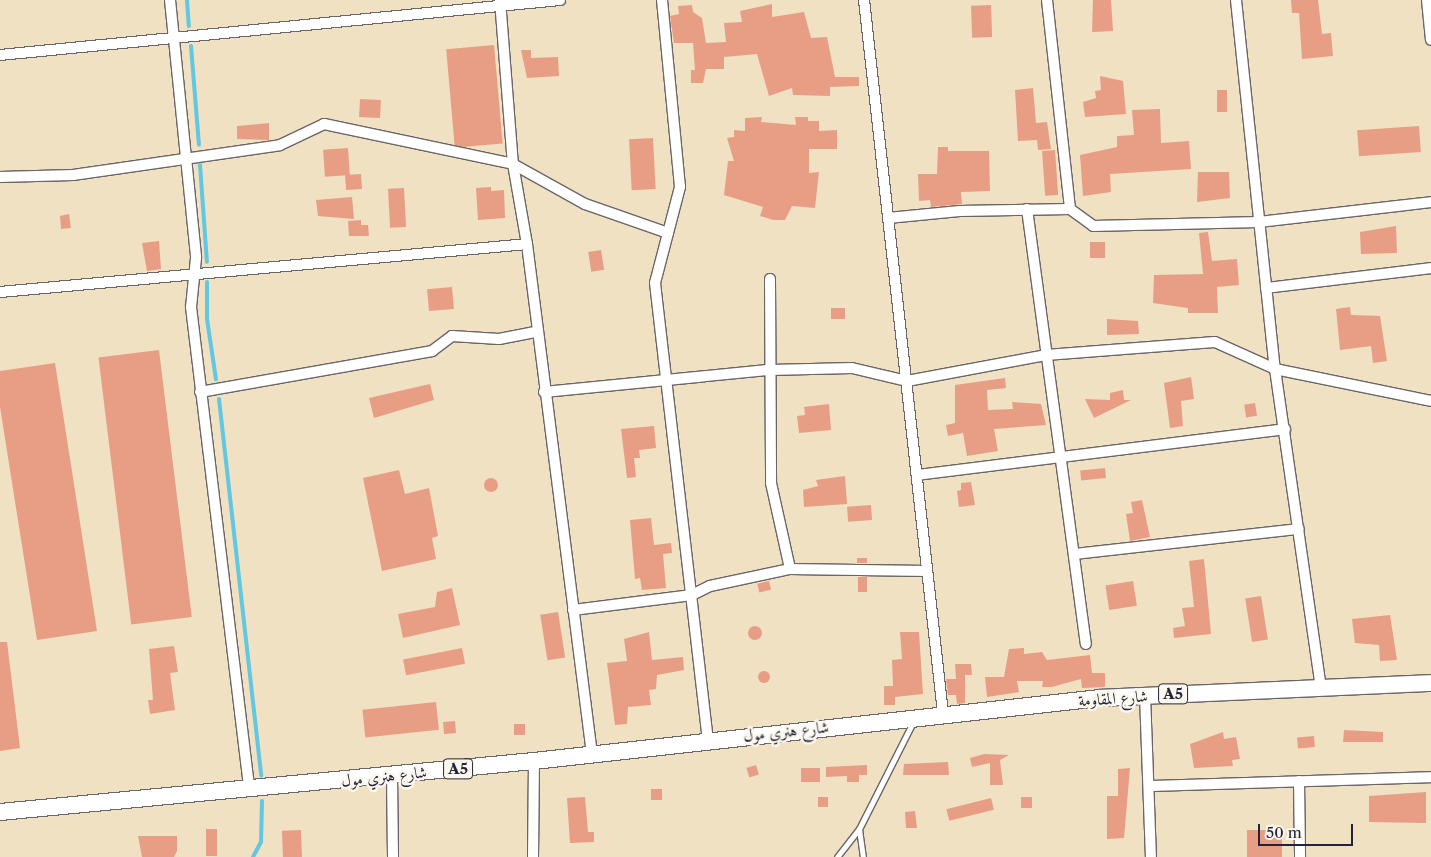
<!DOCTYPE html>
<meta charset="utf-8">
<style>
body{margin:0}
#map{position:relative;width:1431px;height:857px;overflow:hidden;background:#f0e1c2;font-family:"Libre Caslon Text",Amiri,serif}
div>[style]{position:absolute}
.stream>*{height:4px;margin:-2px;padding:0 2px;transform-origin:2px;border-radius:2px;background:#62c7e0}
.building>*{inset:0;background:#e89e85;transform-origin:0 0}
.round{border-radius:50%}
.roads{filter:drop-shadow(1px 0 #6a656a) drop-shadow(-1px 0 #6a656a) drop-shadow(0 1px #6a656a) drop-shadow(0 -1px #6a656a)}
.service>*{height:5px;margin:-2.5px;padding:0 2.5px;transform-origin:2.5px;border-radius:2.5px;background:#fff}
.minor>*{height:10px;margin:-5px;padding:0 5px;transform-origin:5px;border-radius:5px;background:#fff}
.trunk>*{height:16px;margin:-8px;padding:0 8px;transform-origin:8px;border-radius:8px;background:#fff}
span{translate:-50% -50%;white-space:nowrap;text-align:center;line-height:1.15;-webkit-text-stroke:5px #fbf7ec;paint-order:stroke}
.shield-label span{padding:1px 4px;background:#fbf7ec;border:1px solid;border-radius:4px;-webkit-text-stroke-width:0}
.shield-label{font-size:15px;color:#22223b;font-weight:700}
.street-label{font-size:16px;color:#22223b}
.scale{position:absolute;left:1258px;top:824px;width:95px;height:22px;box-sizing:border-box;border:2px solid #22223b;border-top:0;padding-left:6px;font-size:15px;line-height:18px;white-space:nowrap;color:#22223b;-webkit-text-stroke:4px #fbf7ec;paint-order:stroke}
</style>
<div id="map">
<div class="stream">
<div style="left:187px;top:0;width:26px;rotate:86deg"></div>
<div style="left:191px;top:46px;width:99px;rotate:85.4deg"></div>
<div style="left:200px;top:165px;width:97px;rotate:85.9deg"></div>
<div style="left:207px;top:282px;width:37px;rotate:90deg"></div>
<div style="left:207px;top:319px;width:61px;rotate:81.5deg"></div>
<div style="left:219px;top:399px;width:379px;rotate:83.6deg"></div>
<div style="left:253px;top:857px;width:17px;rotate:-62deg"></div>
<div style="left:261px;top:842px;width:41px;rotate:-88.6deg"></div>
</div>
<div class="building">
<div style="clip-path:polygon(1093px 0,1111px 0,1113px 31px,1092px 32px)"></div>
<div style="clip-path:polygon(1291px 0,1318px 0,1322px 34px,1331px 33px,1333px 56px,1302px 59px,1299px 13px,1292px 13px)"></div>
<div style="clip-path:polygon(772px 4px,772px 17px,804px 12px,811px 38px,827px 37px,835px 77px,859px 77px,859px 86px,830px 87px,830px 96px,793px 95px,792px 88px,769px 96px,757px 54px,724px 57px,724px 69px,706px 69px,703px 83px,691px 83px,691px 70px,695px 70px,693px 43px,674px 43px,670px 16px,679px 14px,678px 6px,692px 5px,693px 12px,702px 18px,706px 43px,726px 42px,724px 23px,742px 22px,740px 11px)"></div>
<div style="left:991px;top:5px;width:32px;height:20px;rotate:88deg"></div>
<div style="left:494px;top:45px;width:99px;height:48px;rotate:85deg"></div>
<div style="clip-path:polygon(521px 50px,531px 50px,531px 58px,558px 57px,559px 76px,527px 78px)"></div>
<div style="clip-path:polygon(1100px 76px,1123px 81px,1126px 114px,1085px 117px,1083px 102px,1096px 98px,1095px 91px,1101px 90px)"></div>
<div style="clip-path:polygon(1033px 88px,1036px 123px,1047px 122px,1051px 149px,1038px 150px,1037px 140px,1018px 141px,1015px 90px)"></div>
<div style="left:1217px;top:90px;width:10px;height:22px"></div>
<div style="left:360px;top:99px;width:21px;height:18px;rotate:3deg"></div>
<div style="clip-path:polygon(1160px 109px,1161px 143px,1189px 141px,1191px 169px,1110px 174px,1111px 192px,1083px 196px,1080px 155px,1117px 147px,1117px 136px,1134px 135px,1132px 110px)"></div>
<div style="clip-path:polygon(762px 117px,761px 122px,796px 125px,795px 117px,808px 117px,808px 121px,819px 121px,819px 131px,837px 130px,837px 149px,809px 149px,809px 173px,819px 172px,815px 208px,792px 206px,785px 220px,773px 220px,760px 216px,763px 207px,724px 195px,728px 161px,734px 161px,727px 138px,734px 137px,734px 130px,745px 131px,745px 118px)"></div>
<div style="clip-path:polygon(269px 123px,269px 140px,237px 139px,237px 126px)"></div>
<div style="left:1419px;top:126px;width:26px;height:62px;rotate:86deg"></div>
<div style="left:653px;top:138px;width:51px;height:24px;rotate:87deg"></div>
<div style="clip-path:polygon(938px 147px,948px 147px,948px 151px,989px 151px,990px 191px,961px 192px,962px 204px,931px 207px,930px 200px,919px 201px,918px 174px,937px 174px)"></div>
<div style="left:348px;top:148px;width:27px;height:25px;rotate:86deg"></div>
<div style="left:1055px;top:150px;width:45px;height:13px;rotate:86deg"></div>
<div style="clip-path:polygon(1198px 172px,1229px 172px,1230px 198px,1197px 202px)"></div>
<div style="left:361px;top:174px;width:15px;height:16px;rotate:86deg"></div>
<div style="clip-path:polygon(491px 187px,491px 191px,504px 190px,505px 218px,478px 220px,476px 188px)"></div>
<div style="left:404px;top:188px;width:39px;height:16px;rotate:87deg"></div>
<div style="clip-path:polygon(352px 197px,354px 219px,318px 216px,316px 200px)"></div>
<div style="clip-path:polygon(69px 214px,71px 228px,61px 229px,60px 216px)"></div>
<div style="clip-path:polygon(361px 220px,361px 225px,368px 225px,369px 236px,349px 236px,348px 221px)"></div>
<div style="clip-path:polygon(1396px 226px,1397px 253px,1361px 254px,1360px 232px)"></div>
<div style="clip-path:polygon(1208px 232px,1212px 261px,1237px 259px,1239px 285px,1217px 287px,1218px 313px,1188px 313px,1188px 308px,1153px 303px,1154px 275px,1203px 274px,1199px 233px)"></div>
<div style="clip-path:polygon(159px 241px,161px 269px,147px 271px,142px 243px)"></div>
<div style="left:1090px;top:242px;width:15px;height:16px"></div>
<div style="left:601px;top:250px;width:20px;height:13px;rotate:81deg"></div>
<div style="left:452px;top:287px;width:22px;height:25px;rotate:85deg"></div>
<div style="clip-path:polygon(1350px 307px,1351px 315px,1380px 316px,1387px 361px,1373px 363px,1371px 346px,1340px 350px,1336px 309px)"></div>
<div style="left:831px;top:308px;width:14px;height:11px"></div>
<div style="clip-path:polygon(1107px 319px,1138px 321px,1139px 334px,1107px 335px)"></div>
<div style="left:159px;top:350px;width:269px;height:61px;rotate:83deg"></div>
<div style="clip-path:polygon(55px 363px,97px 631px,37px 640px,0 407px,0 371px)"></div>
<div style="clip-path:polygon(1191px 377px,1194px 399px,1181px 401px,1183px 426px,1170px 428px,1164px 383px)"></div>
<div style="clip-path:polygon(1005px 378px,1006px 388px,987px 390px,988px 410px,1013px 409px,1012px 402px,1041px 404px,1046px 425px,994px 429px,998px 451px,967px 456px,963px 433px,948px 436px,946px 425px,955px 423px,955px 385px)"></div>
<div style="clip-path:polygon(430px 384px,434px 400px,374px 418px,369px 398px)"></div>
<div style="clip-path:polygon(1123px 390px,1124px 400px,1131px 400px,1094px 418px,1085px 399px,1110px 400px,1110px 393px)"></div>
<div style="left:1255px;top:403px;width:13px;height:11px;rotate:81deg"></div>
<div style="clip-path:polygon(829px 404px,831px 430px,799px 433px,797px 416px,805px 415px,804px 407px)"></div>
<div style="clip-path:polygon(654px 426px,656px 448px,639px 450px,640px 458px,634px 458px,636px 477px,627px 478px,621px 429px)"></div>
<div style="left:1105px;top:468px;width:10px;height:25px;rotate:84deg"></div>
<div style="clip-path:polygon(399px 470px,405px 494px,429px 488px,438px 536px,432px 538px,436px 559px,382px 571px,363px 478px)"></div>
<div style="clip-path:polygon(845px 476px,847px 504px,804px 507px,803px 490px,818px 486px,816px 480px)"></div>
<div class="round" style="left:484px;top:478px;width:14px;height:14px"></div>
<div style="clip-path:polygon(971px 482px,975px 505px,959px 507px,957px 491px,961px 490px,961px 483px)"></div>
<div style="clip-path:polygon(1142px 500px,1150px 537px,1130px 541px,1126px 514px,1133px 513px,1131px 502px)"></div>
<div style="left:871px;top:505px;width:15px;height:24px;rotate:86deg"></div>
<div style="clip-path:polygon(651px 518px,654px 545px,671px 543px,672px 553px,663px 554px,666px 588px,642px 590px,640px 578px,635px 579px,630px 520px)"></div>
<div style="left:857px;top:558px;width:10px;height:5px"></div>
<div style="clip-path:polygon(1204px 559px,1211px 634px,1174px 638px,1173px 628px,1185px 626px,1182px 608px,1194px 607px,1189px 561px)"></div>
<div style="left:858px;top:577px;width:9px;height:15px"></div>
<div style="left:769px;top:581px;width:9px;height:12px;rotate:77deg"></div>
<div style="left:1133px;top:581px;width:25px;height:28px;rotate:81deg"></div>
<div style="clip-path:polygon(452px 588px,460px 625px,403px 638px,398px 614px,435px 607px,437px 592px)"></div>
<div style="left:1261px;top:596px;width:44px;height:16px;rotate:81deg"></div>
<div style="left:558px;top:612px;width:46px;height:18px;rotate:81deg"></div>
<div style="clip-path:polygon(1390px 615px,1397px 660px,1380px 661px,1379px 645px,1355px 643px,1352px 619px)"></div>
<div class="round" style="left:748px;top:626px;width:14px;height:14px"></div>
<div style="clip-path:polygon(649px 632px,652px 660px,683px 657px,684px 670px,657px 675px,656px 689px,649px 690px,651px 705px,628px 707px,627px 724px,615px 725px,607px 663px,627px 661px,624px 639px)"></div>
<div style="clip-path:polygon(900px 632px,919px 632px,923px 694px,895px 697px,895px 705px,884px 705px,884px 686px,893px 686px,892px 660px,902px 659px)"></div>
<div style="clip-path:polygon(0 642px,7px 642px,20px 748px,0 751px)"></div>
<div style="clip-path:polygon(174px 646px,178px 672px,170px 673px,175px 710px,150px 714px,148px 700px,153px 700px,149px 649px)"></div>
<div style="left:462px;top:648px;width:16px;height:60px;rotate:79deg"></div>
<div style="clip-path:polygon(1024px 648px,1024px 654px,1042px 652px,1047px 660px,1090px 655px,1092px 673px,1105px 673px,1105px 687px,1082px 688px,1081px 679px,1052px 687px,1042px 687px,1043px 681px,1017px 681px,1019px 692px,987px 697px,985px 677px,1004px 677px,1009px 649px)"></div>
<div style="clip-path:polygon(955px 664px,971px 664px,972px 675px,965px 675px,965px 703px,957px 704px,956px 695px,948px 695px,946px 679px,956px 679px)"></div>
<div class="round" style="left:758px;top:671px;width:12px;height:12px"></div>
<div style="left:436px;top:702px;width:28px;height:74px;rotate:84deg"></div>
<div style="left:455px;top:721px;width:12px;height:12px;rotate:85deg"></div>
<div style="left:514px;top:724px;width:11px;height:11px"></div>
<div style="clip-path:polygon(1344px 730px,1383px 732px,1383px 742px,1343px 742px)"></div>
<div style="clip-path:polygon(1223px 732px,1224px 739px,1236px 737px,1240px 759px,1232px 760px,1233px 766px,1194px 768px,1190px 744px)"></div>
<div style="left:1314px;top:736px;width:11px;height:17px;rotate:85deg"></div>
<div style="clip-path:polygon(984px 754px,1009px 755px,1000px 760px,1003px 785px,990px 785px,990px 763px,972px 767px,970px 758px)"></div>
<div style="clip-path:polygon(948px 762px,949px 775px,903px 775px,904px 764px)"></div>
<div style="left:756px;top:765px;width:10px;height:10px;rotate:73deg"></div>
<div style="clip-path:polygon(867px 765px,867px 775px,859px 775px,859px 782px,847px 782px,847px 776px,826px 777px,826px 767px)"></div>
<div style="left:820px;top:768px;width:14px;height:19px;rotate:90deg"></div>
<div style="clip-path:polygon(1130px 768px,1124px 838px,1107px 839px,1107px 796px,1118px 796px,1118px 769px)"></div>
<div style="left:651px;top:789px;width:11px;height:11px"></div>
<div style="clip-path:polygon(1426px 792px,1426px 823px,1369px 822px,1369px 796px)"></div>
<div style="clip-path:polygon(585px 797px,588px 832px,594px 832px,594px 842px,570px 843px,567px 798px)"></div>
<div style="left:818px;top:797px;width:10px;height:10px"></div>
<div style="left:1021px;top:797px;width:11px;height:11px"></div>
<div style="left:991px;top:798px;width:12px;height:46px;rotate:76deg"></div>
<div style="clip-path:polygon(915px 811px,917px 828px,906px 828px,905px 812px)"></div>
<div style="left:206px;top:829px;width:11px;height:27px"></div>
<div style="left:301px;top:830px;width:27px;height:19px;rotate:88deg"></div>
<div style="left:1247px;top:830px;width:35px;height:27px"></div>
<div style="clip-path:polygon(138px 836px,177px 836px,177px 851px,174px 857px,142px 857px)"></div>
</div>
<div class="roads">
<div class="service">
<div style="left:859px;top:829px;width:28px;rotate:82deg"></div>
<div style="left:837px;top:857px;width:36px;rotate:-52deg"></div>
<div style="left:859px;top:829px;width:120px;rotate:-63.2deg"></div>
</div>
<div class="minor">
<div style="left:170px;top:0;width:259px;rotate:84.2deg"></div>
<div style="left:196px;top:258px;width:49px;rotate:95.8deg"></div>
<div style="left:191px;top:307px;width:485px;rotate:83.1deg"></div>
<div style="left:500px;top:0;width:165px;rotate:85.5deg"></div>
<div style="left:513px;top:164px;width:81px;rotate:80.1deg"></div>
<div style="left:527px;top:244px;width:514px;rotate:82.74deg"></div>
<div style="left:662px;top:0;width:188px;rotate:84.5deg"></div>
<div style="left:680px;top:187px;width:99px;rotate:104.6deg"></div>
<div style="left:655px;top:283px;width:460px;rotate:83.4deg"></div>
<div style="left:864px;top:0;width:717px;rotate:83.68deg"></div>
<div style="left:1047px;top:0;width:210px;rotate:83.7deg"></div>
<div style="left:1236px;top:0;width:371px;rotate:84deg"></div>
<div style="left:1275px;top:369px;width:322px;rotate:81.8deg"></div>
<div style="left:1427px;top:0;width:40px;rotate:84.3deg"></div>
<div style="left:0;top:55px;width:563px;rotate:-5.61deg"></div>
<div style="left:0;top:177px;width:73px;rotate:-1.6deg"></div>
<div style="left:73px;top:175px;width:209px;rotate:-8.2deg"></div>
<div style="left:280px;top:145px;width:49px;rotate:-25.5deg"></div>
<div style="left:324px;top:124px;width:193px;rotate:11.9deg"></div>
<div style="left:513px;top:164px;width:82px;rotate:29.1deg"></div>
<div style="left:585px;top:204px;width:88px;rotate:19.3deg"></div>
<div style="left:1027px;top:209px;width:439px;rotate:82.3deg"></div>
<div style="left:888px;top:218px;width:72px;rotate:-5.6deg"></div>
<div style="left:960px;top:211px;width:110px;rotate:-1deg"></div>
<div style="left:1070px;top:209px;width:29px;rotate:36deg"></div>
<div style="left:1093px;top:226px;width:166px;rotate:-1.4deg"></div>
<div style="left:1259px;top:222px;width:173px;rotate:-6.6deg"></div>
<div style="left:770px;top:279px;width:204px;rotate:89.7deg"></div>
<div style="left:771px;top:483px;width:88px;rotate:77.5deg"></div>
<div style="left:1266px;top:288px;width:166px;rotate:-6.9deg"></div>
<div style="left:0;top:292px;width:529px;rotate:-5.2deg"></div>
<div style="left:200px;top:392px;width:236px;rotate:-10deg"></div>
<div style="left:432px;top:351px;width:25px;rotate:-37deg"></div>
<div style="left:452px;top:336px;width:47px;rotate:3.7deg"></div>
<div style="left:499px;top:339px;width:38px;rotate:-11deg"></div>
<div style="left:544px;top:392px;width:227px;rotate:-5.6deg"></div>
<div style="left:770px;top:370px;width:82px;rotate:-1.4deg"></div>
<div style="left:852px;top:368px;width:57px;rotate:13.3deg"></div>
<div style="left:907px;top:381px;width:141px;rotate:-10.6deg"></div>
<div style="left:1046px;top:355px;width:169px;rotate:-4.4deg"></div>
<div style="left:1215px;top:342px;width:66px;rotate:24.2deg"></div>
<div style="left:1275px;top:369px;width:159px;rotate:11.6deg"></div>
<div style="left:917px;top:475px;width:371px;rotate:-7.1deg"></div>
<div style="left:1075px;top:554px;width:225px;rotate:-6.4deg"></div>
<div style="left:573px;top:610px;width:120px;rotate:-7.2deg"></div>
<div style="left:692px;top:595px;width:20px;rotate:-27deg"></div>
<div style="left:710px;top:586px;width:82px;rotate:-12deg"></div>
<div style="left:790px;top:569px;width:137px;rotate:0.8deg"></div>
<div style="left:1145px;top:695px;width:162px;rotate:87.9deg"></div>
<div style="left:392px;top:775px;width:82px;rotate:89.3deg"></div>
<div style="left:1299px;top:781px;width:76px;rotate:89.2deg"></div>
<div style="left:1149px;top:786px;width:282px;rotate:-1.8deg"></div>
<div style="left:533px;top:857px;width:96px;rotate:-89.4deg"></div>
</div>
<div class="trunk">
<div style="left:0;top:812px;width:536px;rotate:-5.46deg"></div>
<div style="left:534px;top:761px;width:569px;rotate:-6.35deg"></div>
<div style="left:1100px;top:698px;width:331px;rotate:-2.6deg"></div>
</div>
</div>
<div class="shield-label">
<span style="left:1173px;top:694px">A5</span>
<span style="left:458px;top:769px">A5</span>
</div>
<div class="street-label">
<span style="left:1113px;top:698px;rotate:-4deg">شارع المقاومة</span>
<span style="left:786px;top:731px;rotate:-6deg">شارع هنري مول</span>
<span style="left:384px;top:776px;rotate:-6deg">شارع هنري مول</span>
</div>
<div class="scale">50 m</div>
</div>
